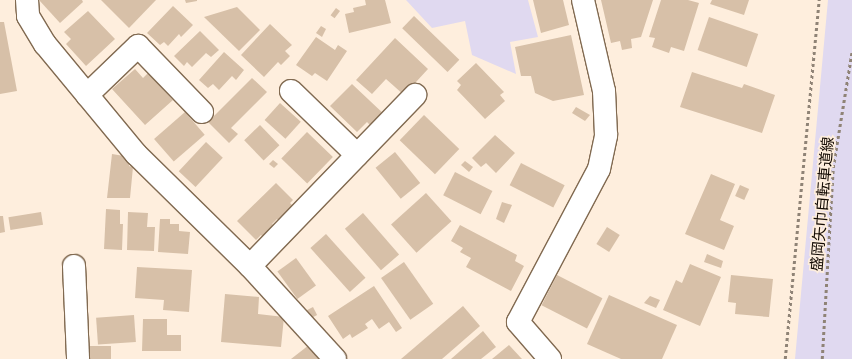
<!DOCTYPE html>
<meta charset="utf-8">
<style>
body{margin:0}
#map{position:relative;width:852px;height:359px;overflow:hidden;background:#feeedd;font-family:"Exo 2","Noto Sans JP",sans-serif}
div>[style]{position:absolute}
.green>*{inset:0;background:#e0d9f0}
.building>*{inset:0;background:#d7c0a8;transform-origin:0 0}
.path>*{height:2.5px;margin-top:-1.25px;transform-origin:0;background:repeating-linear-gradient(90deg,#8f8376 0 3px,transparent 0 6px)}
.roads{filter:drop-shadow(1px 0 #816a51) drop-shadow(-1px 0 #816a51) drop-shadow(0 1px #816a51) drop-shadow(0 -1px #816a51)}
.minor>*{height:22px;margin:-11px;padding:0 11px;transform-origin:11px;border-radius:11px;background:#fff}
span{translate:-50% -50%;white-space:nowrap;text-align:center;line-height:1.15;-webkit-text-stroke:3.5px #feeedd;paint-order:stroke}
.street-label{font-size:15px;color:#130a03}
</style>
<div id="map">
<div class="green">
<div style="clip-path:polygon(406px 0,528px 0,538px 37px,510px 42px,516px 74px,472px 55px,465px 21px,432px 28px)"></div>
<div style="clip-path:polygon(828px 0,852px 0,852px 359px,795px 359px)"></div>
</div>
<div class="building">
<div style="clip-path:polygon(39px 0,82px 0,83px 2px,60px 23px)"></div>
<div style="clip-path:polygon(101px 0,156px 0,129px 28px)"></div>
<div style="clip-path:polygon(185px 0,197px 0,197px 1px,186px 3px)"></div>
<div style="clip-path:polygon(365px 0,385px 0,391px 23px,349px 33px,345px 14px,354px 12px,353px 8px,366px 5px)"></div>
<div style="clip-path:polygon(533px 0,563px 0,569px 25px,541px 33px)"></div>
<div style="clip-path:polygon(601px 0,653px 0,641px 37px,631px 39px,632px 48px,622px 50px,620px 41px,611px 43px)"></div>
<div style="clip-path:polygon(661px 0,688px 0,699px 3px,684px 51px,671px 47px,669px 53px,652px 47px,655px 38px,649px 37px)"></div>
<div style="clip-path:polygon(712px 0,749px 0,744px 15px,710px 4px)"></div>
<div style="clip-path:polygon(173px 6px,193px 25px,181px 37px,179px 34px,168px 46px,164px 42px,160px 45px,147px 33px)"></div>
<div style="clip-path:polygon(237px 7px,260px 30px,239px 51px,204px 17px)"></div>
<div style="left:336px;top:8px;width:5px;height:9px;rotate:37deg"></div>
<div style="clip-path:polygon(88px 11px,115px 39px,86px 66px,66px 44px,71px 39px,64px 32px)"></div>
<div style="left:414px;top:16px;width:63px;height:17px;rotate:44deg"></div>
<div style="left:709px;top:17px;width:52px;height:35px;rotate:19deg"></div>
<div style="clip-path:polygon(0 22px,4px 22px,17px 91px,0 94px)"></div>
<div style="clip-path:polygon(270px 24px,292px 45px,285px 51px,290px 56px,281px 65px,278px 62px,264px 77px,241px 55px)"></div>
<div style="clip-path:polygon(321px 26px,326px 29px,322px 37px,316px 33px)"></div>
<div style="clip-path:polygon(200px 31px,219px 50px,211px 57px,206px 53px,192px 67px,187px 62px,184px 66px,174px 56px)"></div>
<div style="clip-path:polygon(571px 35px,584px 95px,553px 101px,535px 93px,531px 76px,521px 76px,515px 47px)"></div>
<div style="clip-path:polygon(316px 37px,335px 50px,338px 45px,347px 51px,327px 81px,315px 73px,312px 76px,296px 65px)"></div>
<div style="clip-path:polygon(395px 38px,428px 69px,404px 95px,386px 79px,372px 94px,356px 80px)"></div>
<div style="clip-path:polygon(224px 52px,244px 70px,236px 80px,232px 76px,219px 90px,213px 84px,208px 88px,199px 80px)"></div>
<div style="clip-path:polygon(476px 63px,504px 92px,500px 95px,505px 101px,485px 119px,457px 90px,461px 85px,457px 81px)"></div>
<div style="clip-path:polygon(135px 69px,143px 78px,148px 73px,173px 100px,145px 125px,112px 89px)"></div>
<div style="clip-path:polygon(692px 72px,742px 88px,744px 84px,775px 95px,762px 133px,680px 107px)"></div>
<div style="clip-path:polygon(252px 78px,267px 92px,231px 128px,238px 134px,229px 143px,208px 122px)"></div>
<div style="clip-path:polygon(352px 84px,386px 116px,374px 129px,367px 122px,357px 132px,330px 106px)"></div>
<div style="left:280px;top:103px;width:28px;height:23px;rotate:42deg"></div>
<div style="clip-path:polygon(576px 107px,590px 115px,585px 121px,572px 113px)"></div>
<div style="left:185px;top:112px;width:30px;height:41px;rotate:49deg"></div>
<div style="left:424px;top:115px;width:49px;height:35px;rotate:44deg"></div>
<div style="left:260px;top:125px;width:28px;height:22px;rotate:46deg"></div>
<div style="left:307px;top:132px;width:36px;height:37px;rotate:44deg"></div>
<div style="clip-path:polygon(495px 135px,515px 153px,496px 173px,486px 163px,481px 167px,472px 158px)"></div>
<div style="left:206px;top:142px;width:23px;height:40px;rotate:43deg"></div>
<div style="left:395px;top:152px;width:40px;height:25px;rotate:51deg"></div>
<div style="clip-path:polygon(112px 154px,130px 157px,129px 166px,133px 167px,130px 198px,107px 198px)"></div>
<div style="clip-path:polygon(273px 160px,278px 164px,274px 168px,269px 164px)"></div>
<div style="clip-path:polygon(465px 161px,473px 167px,469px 172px,461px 165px)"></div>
<div style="left:521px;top:163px;width:49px;height:25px;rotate:27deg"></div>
<div style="left:455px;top:172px;width:42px;height:26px;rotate:27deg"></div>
<div style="clip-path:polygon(711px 174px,735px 184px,720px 220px,734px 226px,724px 250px,685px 234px)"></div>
<div style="clip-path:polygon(276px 183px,293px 200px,290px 203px,295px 208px,280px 222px,277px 219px,272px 224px,275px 227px,264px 238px,261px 235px,256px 240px,237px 221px)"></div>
<div style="left:740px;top:185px;width:10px;height:12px;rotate:24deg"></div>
<div style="left:426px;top:193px;width:38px;height:47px;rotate:48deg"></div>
<div style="clip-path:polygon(502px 202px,512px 205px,504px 223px,496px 219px)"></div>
<div style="clip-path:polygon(106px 209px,120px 210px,120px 224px,123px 224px,122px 250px,104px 249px)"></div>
<div style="left:41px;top:212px;width:13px;height:33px;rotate:81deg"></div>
<div style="clip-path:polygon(128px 212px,148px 213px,147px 227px,155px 227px,154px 251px,127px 250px)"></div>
<div style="left:363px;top:213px;width:55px;height:24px;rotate:49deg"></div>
<div style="clip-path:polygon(0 216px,3px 216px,5px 232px,0 233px)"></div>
<div style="clip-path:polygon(160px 219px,170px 219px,170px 224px,179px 224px,179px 231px,190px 232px,188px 254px,158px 252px)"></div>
<div style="clip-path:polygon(460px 225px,517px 255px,515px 261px,524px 266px,511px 291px,466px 267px,471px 258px,460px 252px,463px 248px,451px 241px)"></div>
<div style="left:607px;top:227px;width:15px;height:20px;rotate:32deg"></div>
<div style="left:326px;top:234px;width:59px;height:21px;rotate:48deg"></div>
<div style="clip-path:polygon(707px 254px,723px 261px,721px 268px,704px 262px)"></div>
<div style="left:296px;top:258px;width:34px;height:23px;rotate:54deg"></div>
<div style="left:404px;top:262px;width:51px;height:28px;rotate:55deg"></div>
<div style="clip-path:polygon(690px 264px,721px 277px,700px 326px,663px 310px,676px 280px,682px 283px)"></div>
<div style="clip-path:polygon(137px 267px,192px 270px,189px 312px,163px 310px,164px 300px,135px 298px)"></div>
<div style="left:557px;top:275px;width:51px;height:34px;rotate:27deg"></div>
<div style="clip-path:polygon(731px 275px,773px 279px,769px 317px,735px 314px,736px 303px,728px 302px)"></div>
<div style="clip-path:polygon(374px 286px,402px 328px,396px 332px,389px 322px,379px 329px,372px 319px,365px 324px,368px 328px,352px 338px,350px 334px,343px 339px,328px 316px)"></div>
<div style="clip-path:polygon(225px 294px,259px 297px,258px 314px,284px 317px,281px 347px,221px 342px)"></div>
<div style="clip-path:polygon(609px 295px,677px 325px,662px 359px,621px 359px,587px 344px)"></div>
<div style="clip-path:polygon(650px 296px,660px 300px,656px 308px,644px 303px)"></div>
<div style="clip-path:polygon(463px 306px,480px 326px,442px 359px,401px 359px)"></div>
<div style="left:313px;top:307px;width:9px;height:7px;rotate:63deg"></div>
<div style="left:134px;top:315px;width:27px;height:38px;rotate:86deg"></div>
<div style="clip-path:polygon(143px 319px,167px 319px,167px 335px,181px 335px,181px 351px,142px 351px)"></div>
<div style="clip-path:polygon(483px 331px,496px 347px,481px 359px,451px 359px)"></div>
<div style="clip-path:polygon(309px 345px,320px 359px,291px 359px)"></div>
<div style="clip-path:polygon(509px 345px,522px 359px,492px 359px)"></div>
<div style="left:89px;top:346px;width:22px;height:13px"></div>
</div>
<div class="path">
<div style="left:785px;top:359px;width:361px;rotate:-84.6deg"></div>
<div style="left:822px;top:359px;width:191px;rotate:-86.7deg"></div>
<div style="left:833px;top:168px;width:119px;rotate:-80.8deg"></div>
</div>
<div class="roads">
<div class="minor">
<div style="left:27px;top:0;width:16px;rotate:86deg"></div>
<div style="left:28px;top:16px;width:33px;rotate:59deg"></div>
<div style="left:45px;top:44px;width:143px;rotate:50.4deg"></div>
<div style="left:136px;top:154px;width:160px;rotate:44.5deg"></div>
<div style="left:250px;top:266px;width:126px;rotate:47.6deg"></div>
<div style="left:291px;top:91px;width:92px;rotate:44.1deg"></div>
<div style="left:87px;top:95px;width:71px;rotate:-43.9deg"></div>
<div style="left:138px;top:46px;width:92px;rotate:45.9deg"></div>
<div style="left:74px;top:266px;width:93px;rotate:87.5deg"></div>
<div style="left:250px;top:266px;width:238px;rotate:-46deg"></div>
<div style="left:550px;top:359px;width:49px;rotate:-130.9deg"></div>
<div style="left:518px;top:322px;width:173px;rotate:-62.1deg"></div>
<div style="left:599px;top:169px;width:35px;rotate:-78deg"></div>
<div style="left:606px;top:135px;width:44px;rotate:-92.6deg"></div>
<div style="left:604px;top:91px;width:93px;rotate:-103deg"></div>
</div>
</div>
<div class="street-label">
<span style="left:822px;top:204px;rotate:-85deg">盛岡矢巾自転車道線</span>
</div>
</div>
